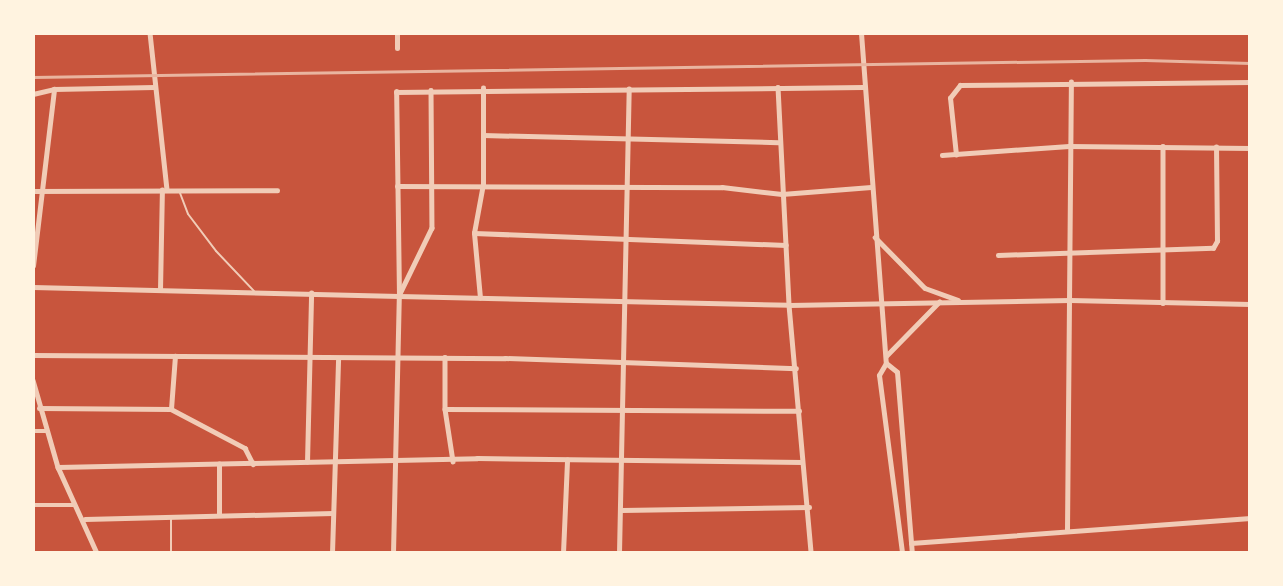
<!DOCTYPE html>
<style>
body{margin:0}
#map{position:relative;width:1283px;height:586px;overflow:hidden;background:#c8553d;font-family:Rubik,sans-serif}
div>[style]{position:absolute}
.service>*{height:2px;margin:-1px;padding:0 1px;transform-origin:1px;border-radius:1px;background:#f1ccb7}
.minor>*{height:4.5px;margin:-2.25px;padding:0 2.25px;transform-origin:2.25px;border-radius:2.25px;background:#f1ccb7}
.tertiary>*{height:5px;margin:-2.5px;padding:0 2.5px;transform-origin:2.5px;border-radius:2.5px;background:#f1ccb7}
.rail>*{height:2.5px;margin:-1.25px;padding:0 1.25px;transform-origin:1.25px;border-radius:1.25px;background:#e9b49f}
span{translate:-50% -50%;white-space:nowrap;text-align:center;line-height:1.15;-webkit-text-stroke:5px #fff3e0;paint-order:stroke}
.frame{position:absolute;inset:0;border:35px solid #fff3e0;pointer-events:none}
</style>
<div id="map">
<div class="service">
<div style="left:180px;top:193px;width:22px;rotate:69deg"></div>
<div style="left:188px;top:214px;width:46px;rotate:52.9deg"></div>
<div style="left:216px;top:251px;width:55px;rotate:46.5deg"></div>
<div style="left:171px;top:519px;width:34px;rotate:90deg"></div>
</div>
<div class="minor">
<div style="left:150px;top:33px;width:157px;rotate:83.8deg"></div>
<div style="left:778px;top:87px;width:218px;rotate:87.1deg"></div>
<div style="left:789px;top:305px;width:249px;rotate:84.9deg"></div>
<div style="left:431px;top:90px;width:138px;rotate:89.6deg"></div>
<div style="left:432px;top:228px;width:76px;rotate:115.9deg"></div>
<div style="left:399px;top:296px;width:390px;rotate:1.3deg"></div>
<div style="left:789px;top:305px;width:281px;rotate:-1deg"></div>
<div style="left:1070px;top:300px;width:180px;rotate:1.3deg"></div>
<div style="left:396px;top:92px;width:467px;rotate:-0.6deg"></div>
<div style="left:33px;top:94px;width:22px;rotate:-13deg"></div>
<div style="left:54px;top:89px;width:100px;rotate:-1.1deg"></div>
<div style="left:483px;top:135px;width:295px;rotate:1.4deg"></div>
<div style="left:1163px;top:146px;width:157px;rotate:90deg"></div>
<div style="left:942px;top:155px;width:127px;rotate:-4.1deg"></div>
<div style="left:1069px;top:146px;width:181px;rotate:0.6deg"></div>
<div style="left:956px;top:155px;width:57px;rotate:-96deg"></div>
<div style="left:950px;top:98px;width:16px;rotate:-52deg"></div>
<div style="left:960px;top:85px;width:290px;rotate:-0.6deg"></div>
<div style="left:397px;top:186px;width:325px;rotate:0.2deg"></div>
<div style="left:722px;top:187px;width:60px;rotate:6.7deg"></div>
<div style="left:782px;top:194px;width:89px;rotate:-4.5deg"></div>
<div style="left:33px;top:191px;width:244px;rotate:-0.2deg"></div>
<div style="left:474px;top:233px;width:312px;rotate:2.2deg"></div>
<div style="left:875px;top:237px;width:71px;rotate:45.6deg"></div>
<div style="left:925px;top:288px;width:35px;rotate:20deg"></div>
<div style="left:998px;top:255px;width:215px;rotate:-1.9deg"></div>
<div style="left:1213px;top:248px;width:8px;rotate:-60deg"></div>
<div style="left:1217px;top:241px;width:94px;rotate:-90.6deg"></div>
<div style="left:33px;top:266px;width:178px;rotate:-83.2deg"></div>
<div style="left:160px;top:290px;width:100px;rotate:-88.9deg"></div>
<div style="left:480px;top:298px;width:65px;rotate:-95.3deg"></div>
<div style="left:474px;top:233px;width:50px;rotate:-79.6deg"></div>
<div style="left:483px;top:184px;width:96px;rotate:-90deg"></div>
<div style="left:33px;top:355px;width:472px;rotate:0.4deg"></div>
<div style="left:505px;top:358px;width:291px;rotate:2deg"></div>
<div style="left:886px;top:356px;width:76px;rotate:-45.5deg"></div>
<div style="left:445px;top:357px;width:52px;rotate:90deg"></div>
<div style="left:445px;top:409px;width:53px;rotate:81.3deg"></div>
<div style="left:33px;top:380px;width:91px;rotate:74deg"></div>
<div style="left:58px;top:467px;width:94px;rotate:65.6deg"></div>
<div style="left:39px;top:408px;width:132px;rotate:0.4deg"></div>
<div style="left:171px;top:409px;width:84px;rotate:27.8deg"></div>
<div style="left:245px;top:448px;width:18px;rotate:63deg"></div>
<div style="left:171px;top:409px;width:53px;rotate:-85.7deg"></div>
<div style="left:445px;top:409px;width:354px;rotate:0.3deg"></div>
<div style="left:33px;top:431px;width:13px"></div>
<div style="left:307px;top:462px;width:169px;rotate:-88.6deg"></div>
<div style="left:58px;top:467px;width:419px;rotate:-1.2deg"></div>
<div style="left:477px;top:458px;width:325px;rotate:0.7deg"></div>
<div style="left:33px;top:505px;width:42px"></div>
<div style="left:622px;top:510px;width:187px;rotate:-0.9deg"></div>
<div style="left:219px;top:515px;width:51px;rotate:-90deg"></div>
<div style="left:85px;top:519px;width:248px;rotate:-1.4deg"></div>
<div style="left:1067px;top:530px;width:448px;rotate:-89.5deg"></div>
<div style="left:911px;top:543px;width:340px;rotate:-4.2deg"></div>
<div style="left:332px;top:553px;width:194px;rotate:-88.2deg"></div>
<div style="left:563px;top:553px;width:93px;rotate:-87.5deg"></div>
<div style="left:619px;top:553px;width:464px;rotate:-88.8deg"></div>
</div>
<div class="tertiary">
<div style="left:861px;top:33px;width:331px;rotate:85.7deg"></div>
<div style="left:886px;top:363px;width:14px;rotate:120deg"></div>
<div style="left:879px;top:375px;width:179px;rotate:82.6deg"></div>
<div style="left:397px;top:48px;width:15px;rotate:-90deg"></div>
<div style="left:33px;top:287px;width:366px;rotate:1.4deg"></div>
<div style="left:886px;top:363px;width:14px;rotate:39deg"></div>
<div style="left:897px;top:372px;width:182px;rotate:85.3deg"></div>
<div style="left:393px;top:553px;width:257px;rotate:-88.7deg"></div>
<div style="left:399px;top:296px;width:205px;rotate:-90.8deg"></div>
</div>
<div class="rail">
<div style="left:33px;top:77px;width:1112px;rotate:-0.88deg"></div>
<div style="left:1145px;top:60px;width:105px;rotate:1.6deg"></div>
</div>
<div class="frame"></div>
</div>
